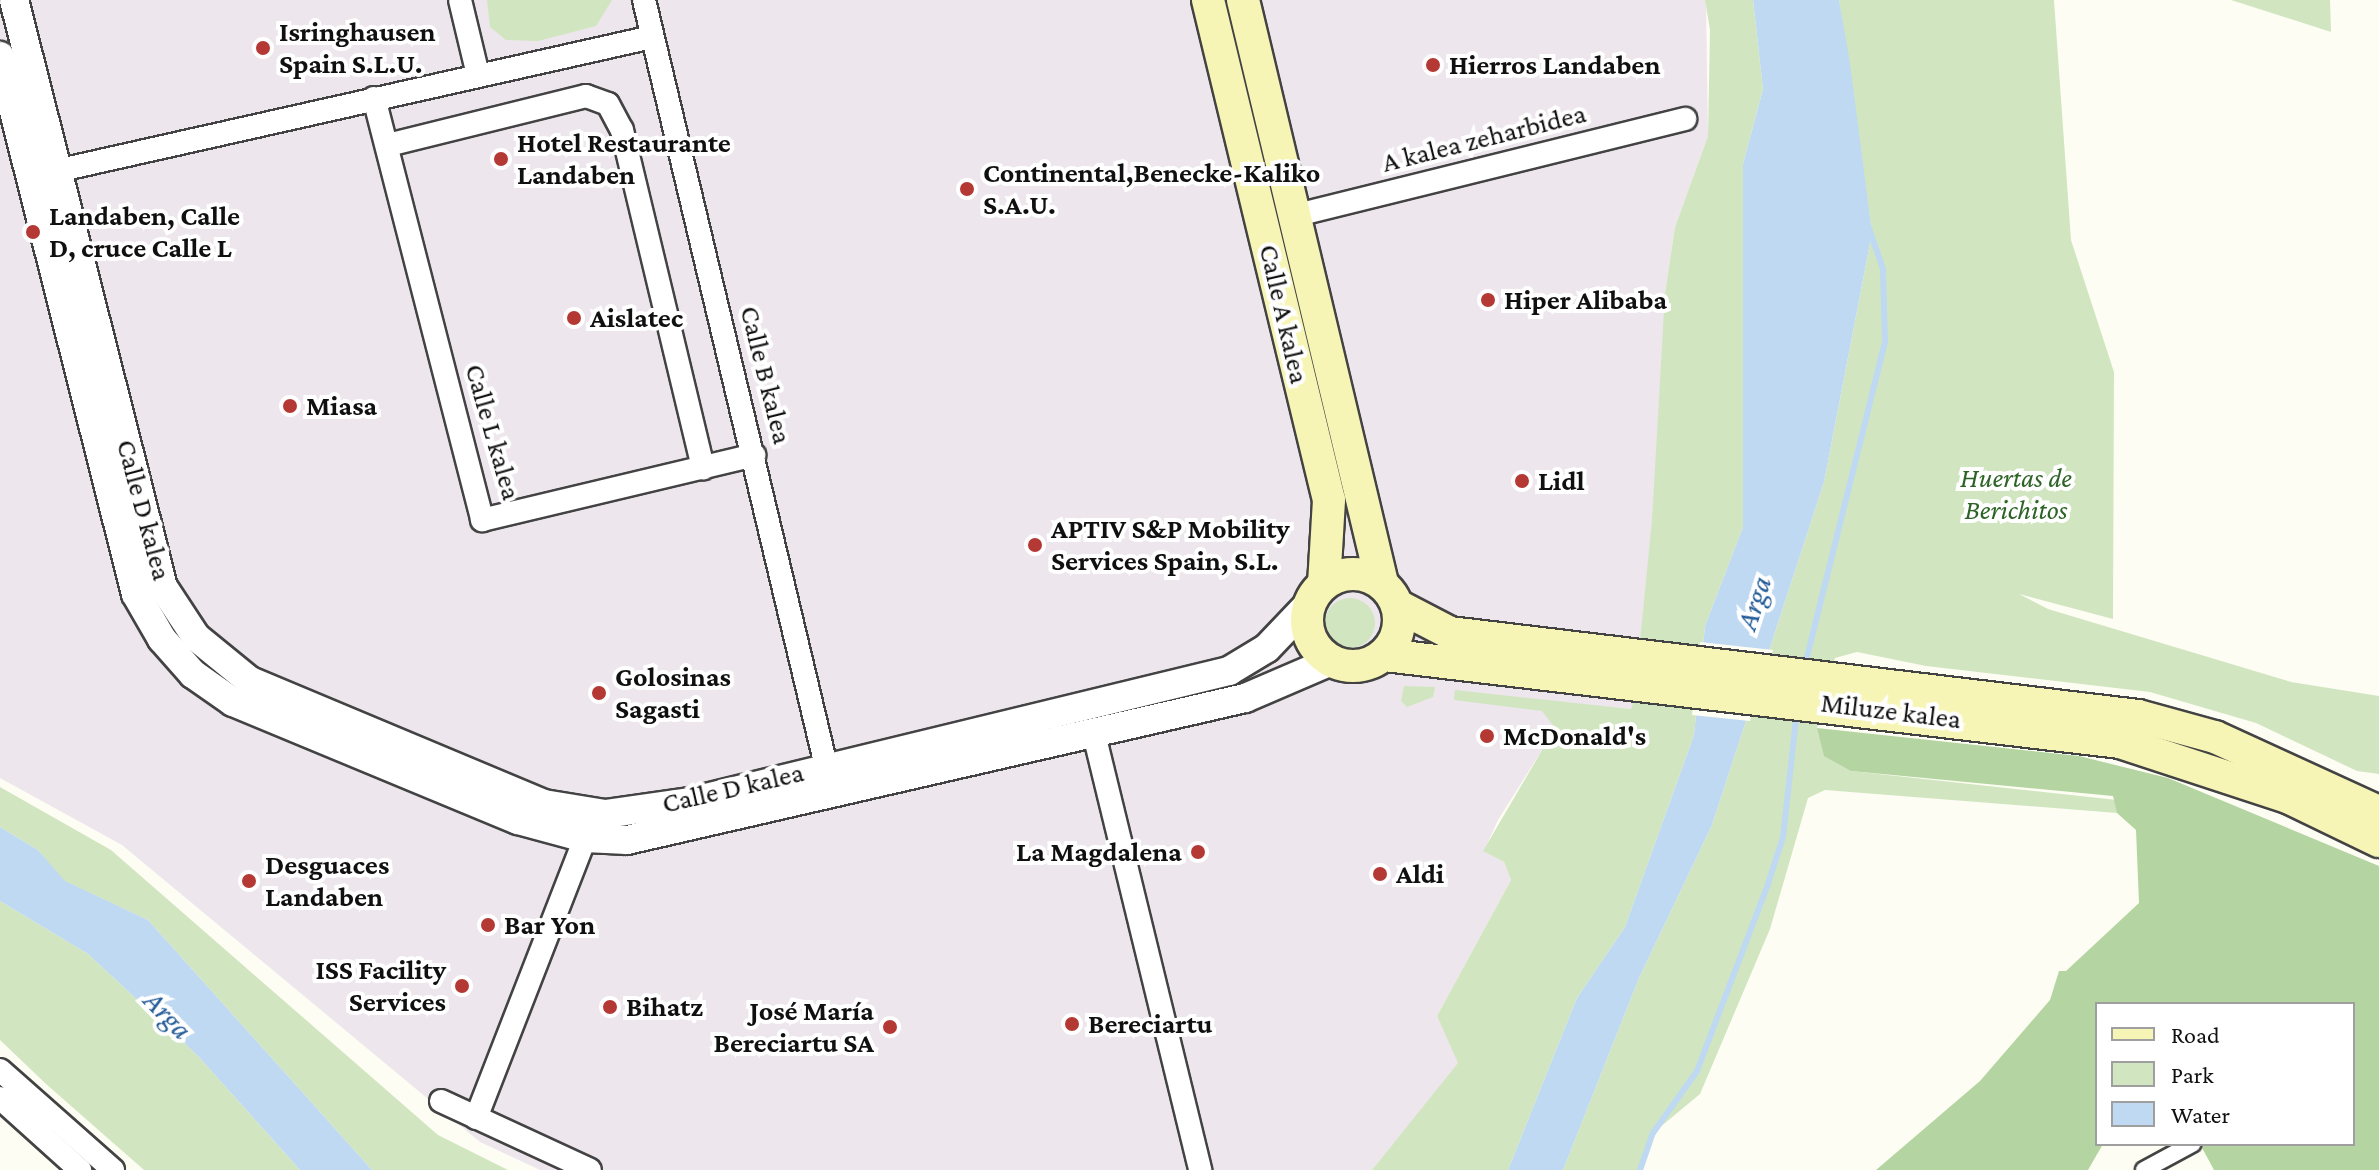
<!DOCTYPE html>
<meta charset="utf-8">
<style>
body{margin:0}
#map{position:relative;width:2379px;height:1170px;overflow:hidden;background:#fefdf4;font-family:"Crimson Pro",serif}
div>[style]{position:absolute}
.industrial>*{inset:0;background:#ede6ed}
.green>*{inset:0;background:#d1e6c0}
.round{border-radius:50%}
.forest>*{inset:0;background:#b4d5a1}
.water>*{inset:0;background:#bed9f1}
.pier>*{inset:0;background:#fefdf4}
.stream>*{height:6px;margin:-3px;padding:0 3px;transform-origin:3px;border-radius:3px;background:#bed9f1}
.roads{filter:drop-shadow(2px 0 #434343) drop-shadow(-2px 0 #434343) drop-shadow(0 2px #434343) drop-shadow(0 -2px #434343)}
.pedestrian>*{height:16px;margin:-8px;padding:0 8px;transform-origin:8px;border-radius:8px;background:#fff}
.minor>*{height:22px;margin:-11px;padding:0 11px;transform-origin:11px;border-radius:11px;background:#fff}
.tertiary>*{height:28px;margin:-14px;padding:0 14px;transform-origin:14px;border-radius:14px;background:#fff}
.secondary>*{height:32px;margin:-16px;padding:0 16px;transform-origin:16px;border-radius:16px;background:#f7f5b6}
.secondary>.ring{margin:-16px;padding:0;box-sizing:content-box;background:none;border:32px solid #f7f5b6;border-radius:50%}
.dots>*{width:22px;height:22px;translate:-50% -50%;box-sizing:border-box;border:4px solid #fff;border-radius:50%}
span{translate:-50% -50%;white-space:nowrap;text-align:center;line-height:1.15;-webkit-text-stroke:8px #fff;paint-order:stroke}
.poi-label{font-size:28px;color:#101010;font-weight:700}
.left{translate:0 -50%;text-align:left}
.right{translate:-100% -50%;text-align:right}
.street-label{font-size:28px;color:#101010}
.park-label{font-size:28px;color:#2d6326;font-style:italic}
.water-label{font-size:30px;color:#245c97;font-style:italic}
.legend{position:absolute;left:2095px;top:1002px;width:260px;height:144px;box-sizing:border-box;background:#fff;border:2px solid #9f9f9f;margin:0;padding:10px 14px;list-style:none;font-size:24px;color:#101010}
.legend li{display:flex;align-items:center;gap:16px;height:40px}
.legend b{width:40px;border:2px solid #9f9f9f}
</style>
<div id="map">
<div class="industrial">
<div style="clip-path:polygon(0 0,1706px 0,1708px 136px,1675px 227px,1665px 293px,1662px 435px,1634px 701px,1632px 709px,1571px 704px,1498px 820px,1484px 851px,1504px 862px,1511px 880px,1437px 1016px,1459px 1063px,1372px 1170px,540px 1170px,480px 1142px,122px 845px,0 778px)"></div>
</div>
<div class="green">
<div style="clip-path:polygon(487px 0,612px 0,596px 26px,538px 41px,506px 40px,490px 27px)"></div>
<div style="clip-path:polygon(1705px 0,1753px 0,1763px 89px,1743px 164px,1743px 527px,1705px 626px,1694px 735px,1625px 927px,1577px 998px,1508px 1170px,1372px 1170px,1458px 1063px,1437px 1016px,1511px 880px,1504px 862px,1483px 851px,1555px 728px,1542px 711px,1454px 700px,1455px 690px,1631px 709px,1634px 701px,1652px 520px,1665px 293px,1675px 227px,1708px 136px,1710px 30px)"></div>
<div style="clip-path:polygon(1839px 0,2054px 0,2071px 240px,2114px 372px,2113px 619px,2019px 594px,2048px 609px,2291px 682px,2379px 696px,2379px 774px,2357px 771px,2256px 723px,2150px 692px,1926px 666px,1857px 652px,1835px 658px,1817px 728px,1851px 771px,2126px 801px,2117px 813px,1825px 790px,1808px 798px,1770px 929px,1700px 1094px,1653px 1133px,1641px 1170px,1563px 1170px,1639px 978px,1712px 825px,1824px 482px,1872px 233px)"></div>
<div style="clip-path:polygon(2231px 0,2330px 0,2331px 32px)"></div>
<div class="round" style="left:1325px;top:598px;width:50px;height:50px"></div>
<div style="clip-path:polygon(1404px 686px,1435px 687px,1433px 697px,1407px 707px,1401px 701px)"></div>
<div style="clip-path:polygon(0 787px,111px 850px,438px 1135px,508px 1170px,372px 1170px,148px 920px,64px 881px,38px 850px,0 827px)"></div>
<div style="clip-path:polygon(0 901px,88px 954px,198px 1056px,300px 1170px,144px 1170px,46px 1084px,0 1040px)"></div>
</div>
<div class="forest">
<div style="clip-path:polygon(1817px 728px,2079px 756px,2168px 778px,2379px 866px,2379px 1170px,2214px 1170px,2200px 1144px,2353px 1144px,2353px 1004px,2097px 1004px,2097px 1144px,2103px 1144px,2088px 1170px,1876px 1170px,1980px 1081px,2050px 1000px,2059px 971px,2066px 971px,2139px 903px,2136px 830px,2117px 813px,2113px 796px,1851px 771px,1824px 756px)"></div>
</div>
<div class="water">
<div style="clip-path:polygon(1753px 0,1839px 0,1850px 63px,1872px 233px,1824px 482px,1712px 825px,1639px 978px,1563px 1170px,1508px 1170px,1577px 998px,1625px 927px,1694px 735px,1705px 626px,1743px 527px,1743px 164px,1763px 89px)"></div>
<div style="clip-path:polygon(0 827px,38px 850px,65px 881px,148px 920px,372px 1170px,300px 1170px,198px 1056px,88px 954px,0 901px)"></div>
</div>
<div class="pier">
<div style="clip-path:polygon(1700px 642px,1773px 650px,1750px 721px,1692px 715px)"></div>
</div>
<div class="stream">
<div style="left:1805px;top:665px;width:333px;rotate:-76.1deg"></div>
<div style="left:1885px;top:342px;width:73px;rotate:-91.6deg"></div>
<div style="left:1883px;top:269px;width:43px;rotate:-108.9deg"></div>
<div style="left:1640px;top:1170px;width:39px;rotate:-71deg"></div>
<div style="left:1653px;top:1133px;width:76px;rotate:-54.6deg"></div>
<div style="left:1697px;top:1071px;width:200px;rotate:-69.2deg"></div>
<div style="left:1768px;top:884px;width:49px;rotate:-72.3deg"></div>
<div style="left:1783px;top:837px;width:127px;rotate:-83.7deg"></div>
</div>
<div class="roads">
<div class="pedestrian">
<div style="left:2144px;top:1170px;width:55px;rotate:-28.4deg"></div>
</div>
<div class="minor">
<div style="left:460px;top:0;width:77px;rotate:76.5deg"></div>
<div style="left:644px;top:0;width:787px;rotate:76.63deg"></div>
<div style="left:374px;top:98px;width:436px;rotate:75.6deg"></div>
<div style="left:482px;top:520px;width:280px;rotate:-13.4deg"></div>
<div style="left:388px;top:145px;width:204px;rotate:-13.9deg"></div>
<div style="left:586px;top:96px;width:23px;rotate:20deg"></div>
<div style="left:608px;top:104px;width:30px;rotate:62deg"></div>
<div style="left:622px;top:130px;width:348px;rotate:76.5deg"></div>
<div style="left:56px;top:171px;width:611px;rotate:-12.67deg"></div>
<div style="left:1297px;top:215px;width:400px;rotate:-13.9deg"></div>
<div style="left:1094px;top:734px;width:449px;rotate:76.3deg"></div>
<div style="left:0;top:1070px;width:151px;rotate:41.5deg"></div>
<div style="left:0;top:1098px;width:108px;rotate:42deg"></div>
<div style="left:441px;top:1101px;width:164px;rotate:24.8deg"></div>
<div style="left:476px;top:1118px;width:300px;rotate:-68.7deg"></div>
</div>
<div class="tertiary">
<div style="left:14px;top:0;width:606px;rotate:75.76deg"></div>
<div style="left:163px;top:587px;width:60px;rotate:56.6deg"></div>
<div style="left:196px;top:637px;width:70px;rotate:39.2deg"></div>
<div style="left:250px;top:681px;width:319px;rotate:22.7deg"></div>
<div style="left:544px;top:804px;width:62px;rotate:9.3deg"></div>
<div style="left:605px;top:814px;width:85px;rotate:-8.1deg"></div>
<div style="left:689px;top:802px;width:556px;rotate:-13.64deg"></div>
<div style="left:1229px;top:671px;width:44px;rotate:-31.2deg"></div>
<div style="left:1267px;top:648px;width:58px;rotate:-46.4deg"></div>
<div style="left:0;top:56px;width:555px;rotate:75.81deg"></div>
<div style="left:136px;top:594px;width:52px;rotate:60deg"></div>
<div style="left:162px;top:639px;width:47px;rotate:48.5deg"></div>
<div style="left:193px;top:674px;width:49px;rotate:35deg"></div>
<div style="left:233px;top:702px;width:308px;rotate:22.5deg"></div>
<div style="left:518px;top:820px;width:69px;rotate:15deg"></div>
<div style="left:585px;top:838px;width:42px;rotate:2.7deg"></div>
<div style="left:627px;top:840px;width:634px;rotate:-12.94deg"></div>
<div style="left:1245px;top:698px;width:91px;rotate:-23.2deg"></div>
</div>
<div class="secondary">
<div style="left:1208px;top:0;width:514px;rotate:76.4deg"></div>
<div style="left:1329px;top:500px;width:83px;rotate:93.4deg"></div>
<div style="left:1243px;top:0;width:599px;rotate:76.59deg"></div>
<div class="ring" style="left:1307px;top:574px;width:60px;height:60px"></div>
<div style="left:1398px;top:606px;width:59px;rotate:27.4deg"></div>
<div style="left:1450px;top:633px;width:693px;rotate:6.88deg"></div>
<div style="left:2138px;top:716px;width:80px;rotate:15.3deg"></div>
<div style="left:2215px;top:737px;width:180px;rotate:24.6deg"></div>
<div style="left:1385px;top:655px;width:740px;rotate:6.75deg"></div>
<div style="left:2120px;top:742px;width:179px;rotate:18.2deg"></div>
<div style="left:2290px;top:798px;width:99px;rotate:25.8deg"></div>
</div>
</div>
<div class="dots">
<div style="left:263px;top:48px;background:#b43935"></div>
<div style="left:1433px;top:65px;background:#b43935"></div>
<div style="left:501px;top:159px;background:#b43935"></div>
<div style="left:967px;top:189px;background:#b43935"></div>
<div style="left:33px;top:232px;background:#b43935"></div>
<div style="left:1488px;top:300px;background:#b43935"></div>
<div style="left:574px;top:318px;background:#b43935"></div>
<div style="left:290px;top:406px;background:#b43935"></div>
<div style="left:1522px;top:481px;background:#b43935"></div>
<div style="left:1035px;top:545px;background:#b43935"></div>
<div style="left:599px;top:693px;background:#b43935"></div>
<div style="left:1487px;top:736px;background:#b43935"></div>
<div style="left:1198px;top:852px;background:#b43935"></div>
<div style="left:1380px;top:874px;background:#b43935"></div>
<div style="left:249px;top:881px;background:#b43935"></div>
<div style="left:488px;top:925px;background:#b43935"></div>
<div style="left:462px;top:986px;background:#b43935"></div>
<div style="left:610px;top:1007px;background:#b43935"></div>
<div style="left:1072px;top:1024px;background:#b43935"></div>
<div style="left:890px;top:1027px;background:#b43935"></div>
</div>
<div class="poi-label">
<span class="left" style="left:279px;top:48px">Isringhausen<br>Spain S.L.U.</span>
<span class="left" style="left:1449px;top:65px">Hierros Landaben</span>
<span class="left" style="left:517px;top:159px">Hotel Restaurante<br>Landaben</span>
<span class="left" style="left:983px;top:189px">Continental,Benecke-Kaliko<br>S.A.U.</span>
<span class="left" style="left:49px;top:232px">Landaben, Calle<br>D, cruce Calle L</span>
<span class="left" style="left:1504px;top:300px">Hiper Alibaba</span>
<span class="left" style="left:590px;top:318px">Aislatec</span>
<span class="left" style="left:306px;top:406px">Miasa</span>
<span class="left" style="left:1538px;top:481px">Lidl</span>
<span class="left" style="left:1051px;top:545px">APTIV S&amp;P Mobility<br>Services Spain, S.L.</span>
<span class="left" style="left:615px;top:693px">Golosinas<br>Sagasti</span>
<span class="left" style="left:1503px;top:736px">McDonald's</span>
<span class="right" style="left:1182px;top:852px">La Magdalena</span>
<span class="left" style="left:265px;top:881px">Desguaces<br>Landaben</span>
<span class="left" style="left:1396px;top:874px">Aldi</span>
<span class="left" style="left:504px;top:925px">Bar Yon</span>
<span class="right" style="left:446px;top:986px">ISS Facility<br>Services</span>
<span class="left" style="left:626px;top:1007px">Bihatz</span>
<span class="right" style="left:874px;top:1027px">José María<br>Bereciartu SA</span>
<span class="left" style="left:1088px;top:1024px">Bereciartu</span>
</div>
<div class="street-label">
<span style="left:1484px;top:138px;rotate:-14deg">A kalea zeharbidea</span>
<span style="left:1284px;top:314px;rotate:77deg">Calle A kalea</span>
<span style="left:766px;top:375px;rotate:76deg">Calle B kalea</span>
<span style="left:493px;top:432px;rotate:74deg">Calle L kalea</span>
<span style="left:144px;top:510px;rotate:75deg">Calle D kalea</span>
<span style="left:1891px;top:711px;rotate:7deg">Miluze kalea</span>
<span style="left:733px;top:788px;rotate:-13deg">Calle D kalea</span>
</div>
<div class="park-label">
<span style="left:2016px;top:494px">Huertas de<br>Berichitos</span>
</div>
<div class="water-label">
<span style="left:1754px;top:603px;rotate:-72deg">Arga</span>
<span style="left:168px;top:1015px;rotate:46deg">Arga</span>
</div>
<ul class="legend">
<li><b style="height:10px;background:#f7f5b6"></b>Road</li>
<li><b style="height:22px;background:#d1e6c0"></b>Park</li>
<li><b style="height:22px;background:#bed9f1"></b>Water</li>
</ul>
</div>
